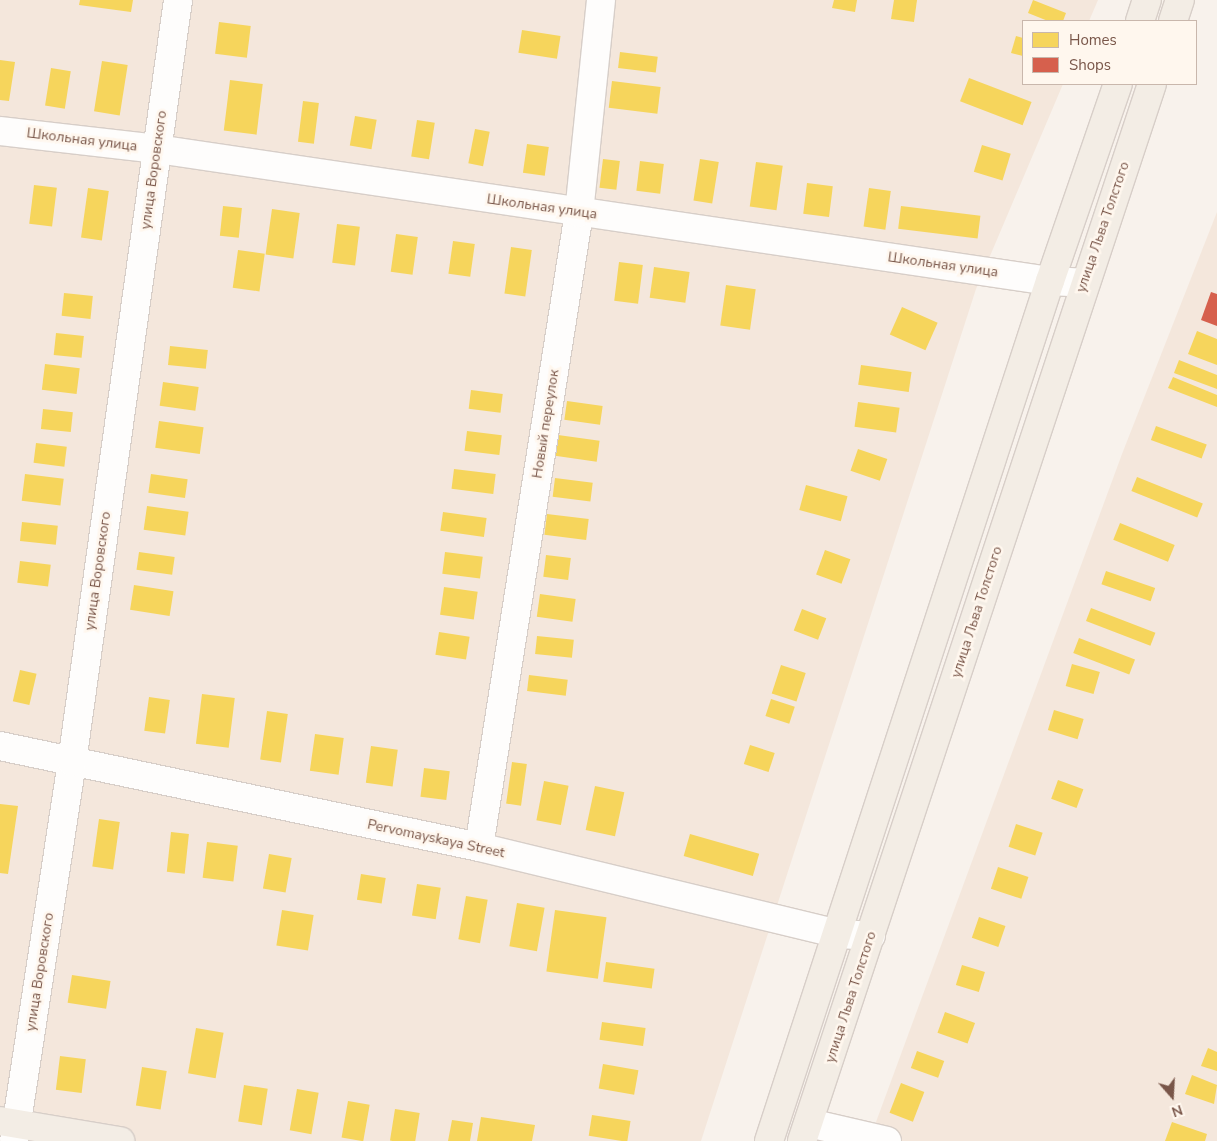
<!DOCTYPE html>
<meta charset="utf-8">
<style>
body{margin:0}
#map{position:relative;width:1217px;height:1141px;overflow:hidden;background:#f8f2ec;font-family:"Nunito Sans",sans-serif}
div>[style]{position:absolute}
.residential>*{inset:0;background:#f4e7dc}
.homes>*{inset:0;background:#f6d55c;transform-origin:0 0}
.shops>*{inset:0;background:#d6604d}
.roads{filter:drop-shadow(1px 0 #d7cec8) drop-shadow(-1px 0 #d7cec8) drop-shadow(0 1px #d7cec8) drop-shadow(0 -1px #d7cec8)}
.minor>*{height:28px;margin:-14px;padding:0 14px;transform-origin:14px;border-radius:14px;background:#fefdfc}
.major>*{height:28px;margin:-14px;padding:0 14px;transform-origin:14px;border-radius:14px;background:#f3ede5}
span{translate:-50% -50%;white-space:nowrap;text-align:center;line-height:1.15;-webkit-text-stroke:5px #fff7ee;paint-order:stroke}
.street-label{font-size:14px;color:#795649}
.legend{position:absolute;left:1022px;top:20px;width:175px;height:65px;box-sizing:border-box;background:#fff7ee;border:1px solid #c9b7ac;margin:0;padding:6px 9px;list-style:none;font-size:15px;color:#795649}
.legend li{display:flex;align-items:center;gap:10px;height:25px}
.legend b{width:25px;border:1px solid #c9b7ac}
.north{position:absolute;left:1147px;top:1071px;width:50px;height:50px;-webkit-text-stroke:4px #fff7ee;paint-order:stroke;rotate:161deg;font-size:14px;font-weight:700;line-height:20px;text-align:center;color:#795649}
.north::after{content:'';display:block;margin:auto;width:18px;height:22px;background:#795649;clip-path:polygon(50% 0,100% 100%,50% 72%,0 100%)}
</style>
<div id="map">
<div class="residential">
<div style="clip-path:polygon(0 0,1098px 0,1089px 21px,1023px 21px,1023px 84px,1063px 84px,976px 289px,701px 1141px,0 1141px)"></div>
<div style="clip-path:polygon(1217px 212px,1217px 1141px,869px 1141px,1122px 454px)"></div>
</div>
<div class="homes">
<div style="clip-path:polygon(80px 0,133px 0,131px 12px,79px 5px)"></div>
<div style="clip-path:polygon(834px 0,857px 0,855px 12px,832px 8px)"></div>
<div style="clip-path:polygon(894px 0,917px 0,914px 22px,891px 19px)"></div>
<div style="clip-path:polygon(1033px 0,1066px 13px,1063px 21px,1048px 21px,1028px 13px)"></div>
<div style="left:219px;top:22px;width:32px;height:32px;rotate:7deg"></div>
<div style="left:522px;top:30px;width:39px;height:23px;rotate:9deg"></div>
<div style="clip-path:polygon(1016px 36px,1023px 38px,1023px 56px,1011px 53px)"></div>
<div style="left:620px;top:52px;width:38px;height:16px;rotate:7deg"></div>
<div style="clip-path:polygon(0 60px,15px 62px,9px 101px,0 100px)"></div>
<div style="left:102px;top:61px;width:26px;height:51px;rotate:9deg"></div>
<div style="left:51px;top:68px;width:20px;height:38px;rotate:9deg"></div>
<div style="left:969px;top:78px;width:67px;height:25px;rotate:21deg"></div>
<div style="left:230px;top:80px;width:33px;height:51px;rotate:7deg"></div>
<div style="left:612px;top:81px;width:49px;height:27px;rotate:7deg"></div>
<div style="left:303px;top:101px;width:16px;height:41px;rotate:7deg"></div>
<div style="left:355px;top:116px;width:22px;height:30px;rotate:10deg"></div>
<div style="left:417px;top:120px;width:18px;height:37px;rotate:9deg"></div>
<div style="left:475px;top:129px;width:15px;height:35px;rotate:11deg"></div>
<div style="left:527px;top:144px;width:22px;height:29px;rotate:8deg"></div>
<div style="left:982px;top:145px;width:30px;height:28px;rotate:17deg"></div>
<div style="left:603px;top:159px;width:17px;height:29px;rotate:7deg"></div>
<div style="left:700px;top:159px;width:19px;height:42px;rotate:9deg"></div>
<div style="left:640px;top:161px;width:24px;height:30px;rotate:7deg"></div>
<div style="left:756px;top:162px;width:27px;height:45px;rotate:8deg"></div>
<div style="left:807px;top:183px;width:26px;height:31px;rotate:7deg"></div>
<div style="left:34px;top:185px;width:23px;height:39px;rotate:7deg"></div>
<div style="left:88px;top:188px;width:21px;height:50px;rotate:8deg"></div>
<div style="left:869px;top:188px;width:22px;height:39px;rotate:8deg"></div>
<div style="left:223px;top:206px;width:19px;height:30px;rotate:6deg"></div>
<div style="left:901px;top:206px;width:80px;height:23px;rotate:7deg"></div>
<div style="left:272px;top:209px;width:28px;height:46px;rotate:8deg"></div>
<div style="left:337px;top:224px;width:23px;height:39px;rotate:7deg"></div>
<div style="left:396px;top:234px;width:22px;height:38px;rotate:8deg"></div>
<div style="left:453px;top:241px;width:22px;height:33px;rotate:8deg"></div>
<div style="left:511px;top:247px;width:21px;height:47px;rotate:8deg"></div>
<div style="left:238px;top:250px;width:27px;height:38px;rotate:8deg"></div>
<div style="left:619px;top:262px;width:24px;height:39px;rotate:7deg"></div>
<div style="left:654px;top:267px;width:36px;height:31px;rotate:8deg"></div>
<div style="left:726px;top:285px;width:30px;height:41px;rotate:8deg"></div>
<div style="left:64px;top:293px;width:29px;height:23px;rotate:6deg"></div>
<div style="left:902px;top:307px;width:39px;height:30px;rotate:24deg"></div>
<div style="clip-path:polygon(1197px 331px,1217px 339px,1217px 365px,1188px 354px)"></div>
<div style="left:56px;top:333px;width:28px;height:22px;rotate:6deg"></div>
<div style="left:170px;top:346px;width:38px;height:19px;rotate:6deg"></div>
<div style="clip-path:polygon(1179px 360px,1217px 375px,1217px 389px,1174px 373px)"></div>
<div style="left:45px;top:364px;width:35px;height:26px;rotate:7deg"></div>
<div style="left:861px;top:365px;width:51px;height:20px;rotate:8deg"></div>
<div style="clip-path:polygon(1173px 377px,1217px 395px,1217px 407px,1168px 388px)"></div>
<div style="left:163px;top:382px;width:36px;height:24px;rotate:8deg"></div>
<div style="left:471px;top:390px;width:32px;height:19px;rotate:7deg"></div>
<div style="left:567px;top:401px;width:36px;height:19px;rotate:8deg"></div>
<div style="left:858px;top:402px;width:42px;height:25px;rotate:8deg"></div>
<div style="left:43px;top:409px;width:30px;height:20px;rotate:6deg"></div>
<div style="left:159px;top:421px;width:45px;height:27px;rotate:8deg"></div>
<div style="left:1156px;top:426px;width:54px;height:15px;rotate:20deg"></div>
<div style="left:467px;top:431px;width:35px;height:20px;rotate:7deg"></div>
<div style="left:558px;top:435px;width:42px;height:21px;rotate:8deg"></div>
<div style="left:36px;top:443px;width:31px;height:20px;rotate:7deg"></div>
<div style="left:858px;top:449px;width:31px;height:23px;rotate:19deg"></div>
<div style="left:454px;top:469px;width:42px;height:20px;rotate:7deg"></div>
<div style="left:25px;top:474px;width:39px;height:27px;rotate:7deg"></div>
<div style="left:151px;top:474px;width:37px;height:19px;rotate:8deg"></div>
<div style="left:1137px;top:477px;width:71px;height:15px;rotate:22deg"></div>
<div style="left:555px;top:478px;width:38px;height:19px;rotate:7deg"></div>
<div style="left:806px;top:485px;width:43px;height:26px;rotate:15deg"></div>
<div style="left:147px;top:506px;width:42px;height:24px;rotate:8deg"></div>
<div style="left:443px;top:512px;width:44px;height:19px;rotate:8deg"></div>
<div style="left:547px;top:514px;width:42px;height:21px;rotate:7deg"></div>
<div style="left:22px;top:522px;width:36px;height:19px;rotate:6deg"></div>
<div style="left:1120px;top:523px;width:59px;height:18px;rotate:22deg"></div>
<div style="left:825px;top:550px;width:27px;height:26px;rotate:20deg"></div>
<div style="left:139px;top:552px;width:36px;height:18px;rotate:8deg"></div>
<div style="left:445px;top:552px;width:38px;height:22px;rotate:7deg"></div>
<div style="left:546px;top:555px;width:25px;height:22px;rotate:7deg"></div>
<div style="left:20px;top:561px;width:31px;height:22px;rotate:7deg"></div>
<div style="left:1106px;top:571px;width:52px;height:14px;rotate:19deg"></div>
<div style="left:134px;top:585px;width:40px;height:25px;rotate:9deg"></div>
<div style="left:444px;top:587px;width:34px;height:28px;rotate:8deg"></div>
<div style="left:540px;top:594px;width:36px;height:23px;rotate:8deg"></div>
<div style="left:1091px;top:608px;width:69px;height:14px;rotate:21deg"></div>
<div style="left:802px;top:609px;width:26px;height:23px;rotate:21deg"></div>
<div style="left:439px;top:632px;width:31px;height:23px;rotate:9deg"></div>
<div style="left:537px;top:636px;width:37px;height:18px;rotate:6deg"></div>
<div style="left:1079px;top:638px;width:60px;height:16px;rotate:21deg"></div>
<div style="left:1072px;top:664px;width:29px;height:23px;rotate:16deg"></div>
<div style="left:781px;top:665px;width:26px;height:30px;rotate:18deg"></div>
<div style="left:20px;top:670px;width:17px;height:32px;rotate:13deg"></div>
<div style="left:529px;top:675px;width:39px;height:16px;rotate:7deg"></div>
<div style="left:202px;top:694px;width:33px;height:50px;rotate:7deg"></div>
<div style="left:149px;top:697px;width:21px;height:34px;rotate:8deg"></div>
<div style="left:771px;top:699px;width:25px;height:18px;rotate:18deg"></div>
<div style="left:1054px;top:710px;width:31px;height:21px;rotate:17deg"></div>
<div style="left:267px;top:711px;width:21px;height:49px;rotate:8deg"></div>
<div style="left:315px;top:734px;width:29px;height:37px;rotate:8deg"></div>
<div style="left:750px;top:745px;width:26px;height:20px;rotate:18deg"></div>
<div style="left:371px;top:746px;width:27px;height:37px;rotate:8deg"></div>
<div style="left:512px;top:762px;width:15px;height:42px;rotate:8deg"></div>
<div style="left:424px;top:768px;width:26px;height:29px;rotate:7deg"></div>
<div style="left:1058px;top:780px;width:27px;height:20px;rotate:20deg"></div>
<div style="left:544px;top:781px;width:25px;height:40px;rotate:11deg"></div>
<div style="left:595px;top:786px;width:30px;height:45px;rotate:12deg"></div>
<div style="clip-path:polygon(0 804px,18px 806px,8px 874px,0 873px)"></div>
<div style="left:99px;top:819px;width:21px;height:48px;rotate:8deg"></div>
<div style="left:1016px;top:824px;width:28px;height:24px;rotate:18deg"></div>
<div style="left:171px;top:832px;width:18px;height:40px;rotate:6deg"></div>
<div style="left:690px;top:834px;width:72px;height:23px;rotate:16deg"></div>
<div style="left:207px;top:842px;width:31px;height:36px;rotate:7deg"></div>
<div style="left:269px;top:854px;width:23px;height:35px;rotate:10deg"></div>
<div style="left:998px;top:867px;width:32px;height:23px;rotate:18deg"></div>
<div style="left:361px;top:874px;width:25px;height:26px;rotate:9deg"></div>
<div style="left:417px;top:884px;width:24px;height:32px;rotate:9deg"></div>
<div style="left:466px;top:896px;width:22px;height:44px;rotate:10deg"></div>
<div style="left:517px;top:903px;width:28px;height:44px;rotate:10deg"></div>
<div style="left:282px;top:910px;width:32px;height:36px;rotate:9deg"></div>
<div style="left:555px;top:910px;width:52px;height:62px;rotate:8deg"></div>
<div style="left:979px;top:917px;width:28px;height:22px;rotate:19deg"></div>
<div style="left:606px;top:962px;width:49px;height:20px;rotate:8deg"></div>
<div style="left:962px;top:965px;width:24px;height:21px;rotate:17deg"></div>
<div style="left:72px;top:975px;width:39px;height:28px;rotate:9deg"></div>
<div style="left:945px;top:1012px;width:32px;height:22px;rotate:20deg"></div>
<div style="left:602px;top:1022px;width:44px;height:18px;rotate:8deg"></div>
<div style="left:196px;top:1028px;width:28px;height:46px;rotate:10deg"></div>
<div style="clip-path:polygon(1208px 1048px,1217px 1052px,1217px 1071px,1201px 1066px)"></div>
<div style="left:917px;top:1051px;width:29px;height:18px;rotate:20deg"></div>
<div style="left:60px;top:1056px;width:26px;height:34px;rotate:7deg"></div>
<div style="left:603px;top:1064px;width:36px;height:25px;rotate:10deg"></div>
<div style="left:142px;top:1067px;width:25px;height:39px;rotate:9deg"></div>
<div style="clip-path:polygon(1192px 1075px,1217px 1085px,1214px 1104px,1185px 1094px)"></div>
<div style="left:901px;top:1083px;width:25px;height:32px;rotate:21deg"></div>
<div style="left:244px;top:1085px;width:24px;height:37px;rotate:9deg"></div>
<div style="left:297px;top:1089px;width:22px;height:42px;rotate:10deg"></div>
<div style="left:348px;top:1101px;width:22px;height:37px;rotate:10deg"></div>
<div style="left:395px;top:1109px;width:25px;height:32px;rotate:9deg"></div>
<div style="left:592px;top:1115px;width:39px;height:21px;rotate:9deg"></div>
<div style="clip-path:polygon(481px 1117px,535px 1125px,532px 1141px,477px 1141px)"></div>
<div style="clip-path:polygon(452px 1120px,473px 1123px,470px 1141px,448px 1141px)"></div>
<div style="clip-path:polygon(1172px 1122px,1207px 1134px,1205px 1141px,1165px 1141px)"></div>
</div>
<div class="shops">
<div style="clip-path:polygon(1211px 292px,1217px 294px,1217px 326px,1201px 320px)"></div>
</div>
<div class="roads">
<div class="minor">
<div style="left:0;top:131px;width:158px;rotate:6.5deg"></div>
<div style="left:157px;top:149px;width:903px;rotate:8.41deg"></div>
<div style="left:1050px;top:281px;width:34px;rotate:3deg"></div>
<div style="left:0;top:746px;width:490px;rotate:11.9deg"></div>
<div style="left:479px;top:847px;width:369px;rotate:13.6deg"></div>
<div style="left:838px;top:934px;width:33px;rotate:3deg"></div>
<div style="left:479px;top:847px;width:642px;rotate:-81.04deg"></div>
<div style="left:579px;top:213px;width:214px;rotate:-84.1deg"></div>
<div style="left:809px;top:1123px;width:80px;rotate:13deg"></div>
<div style="left:14px;top:1141px;width:383px;rotate:-81.3deg"></div>
<div style="left:72px;top:762px;width:769px;rotate:-82.08deg"></div>
</div>
<div class="major">
<div style="left:1140px;top:21px;width:22px;rotate:-72deg"></div>
<div style="left:1173px;top:21px;width:22px;rotate:-72deg"></div>
<div style="left:0;top:1121px;width:122px;rotate:9.5deg"></div>
<div style="left:769px;top:1141px;width:905px;rotate:-71.91deg"></div>
<div style="left:1050px;top:281px;width:208px;rotate:-71deg"></div>
<div style="left:802px;top:1141px;width:1113px;rotate:-71.68deg"></div>
</div>
</div>
<div class="street-label">
<span style="left:82px;top:140px;rotate:7deg">Школьная улица</span>
<span style="left:154px;top:170px;rotate:-82deg">улица Воровского</span>
<span style="left:542px;top:207px;rotate:8deg">Школьная улица</span>
<span style="left:1103px;top:227px;rotate:-71deg">улица Льва Толстого</span>
<span style="left:943px;top:265px;rotate:8deg">Школьная улица</span>
<span style="left:546px;top:424px;rotate:-81deg">Новый переулок</span>
<span style="left:98px;top:571px;rotate:-82deg">улица Воровского</span>
<span style="left:977px;top:612px;rotate:-72deg">улица Льва Толстого</span>
<span style="left:436px;top:839px;rotate:12deg">Pervomayskaya Street</span>
<span style="left:40px;top:972px;rotate:-81deg">улица Воровского</span>
<span style="left:851px;top:997px;rotate:-72deg">улица Льва Толстого</span>
</div>
<ul class="legend">
<li><b style="height:14px;background:#f6d55c"></b>Homes</li>
<li><b style="height:14px;background:#d6604d"></b>Shops</li>
</ul>
<div class="north">N</div>
</div>
